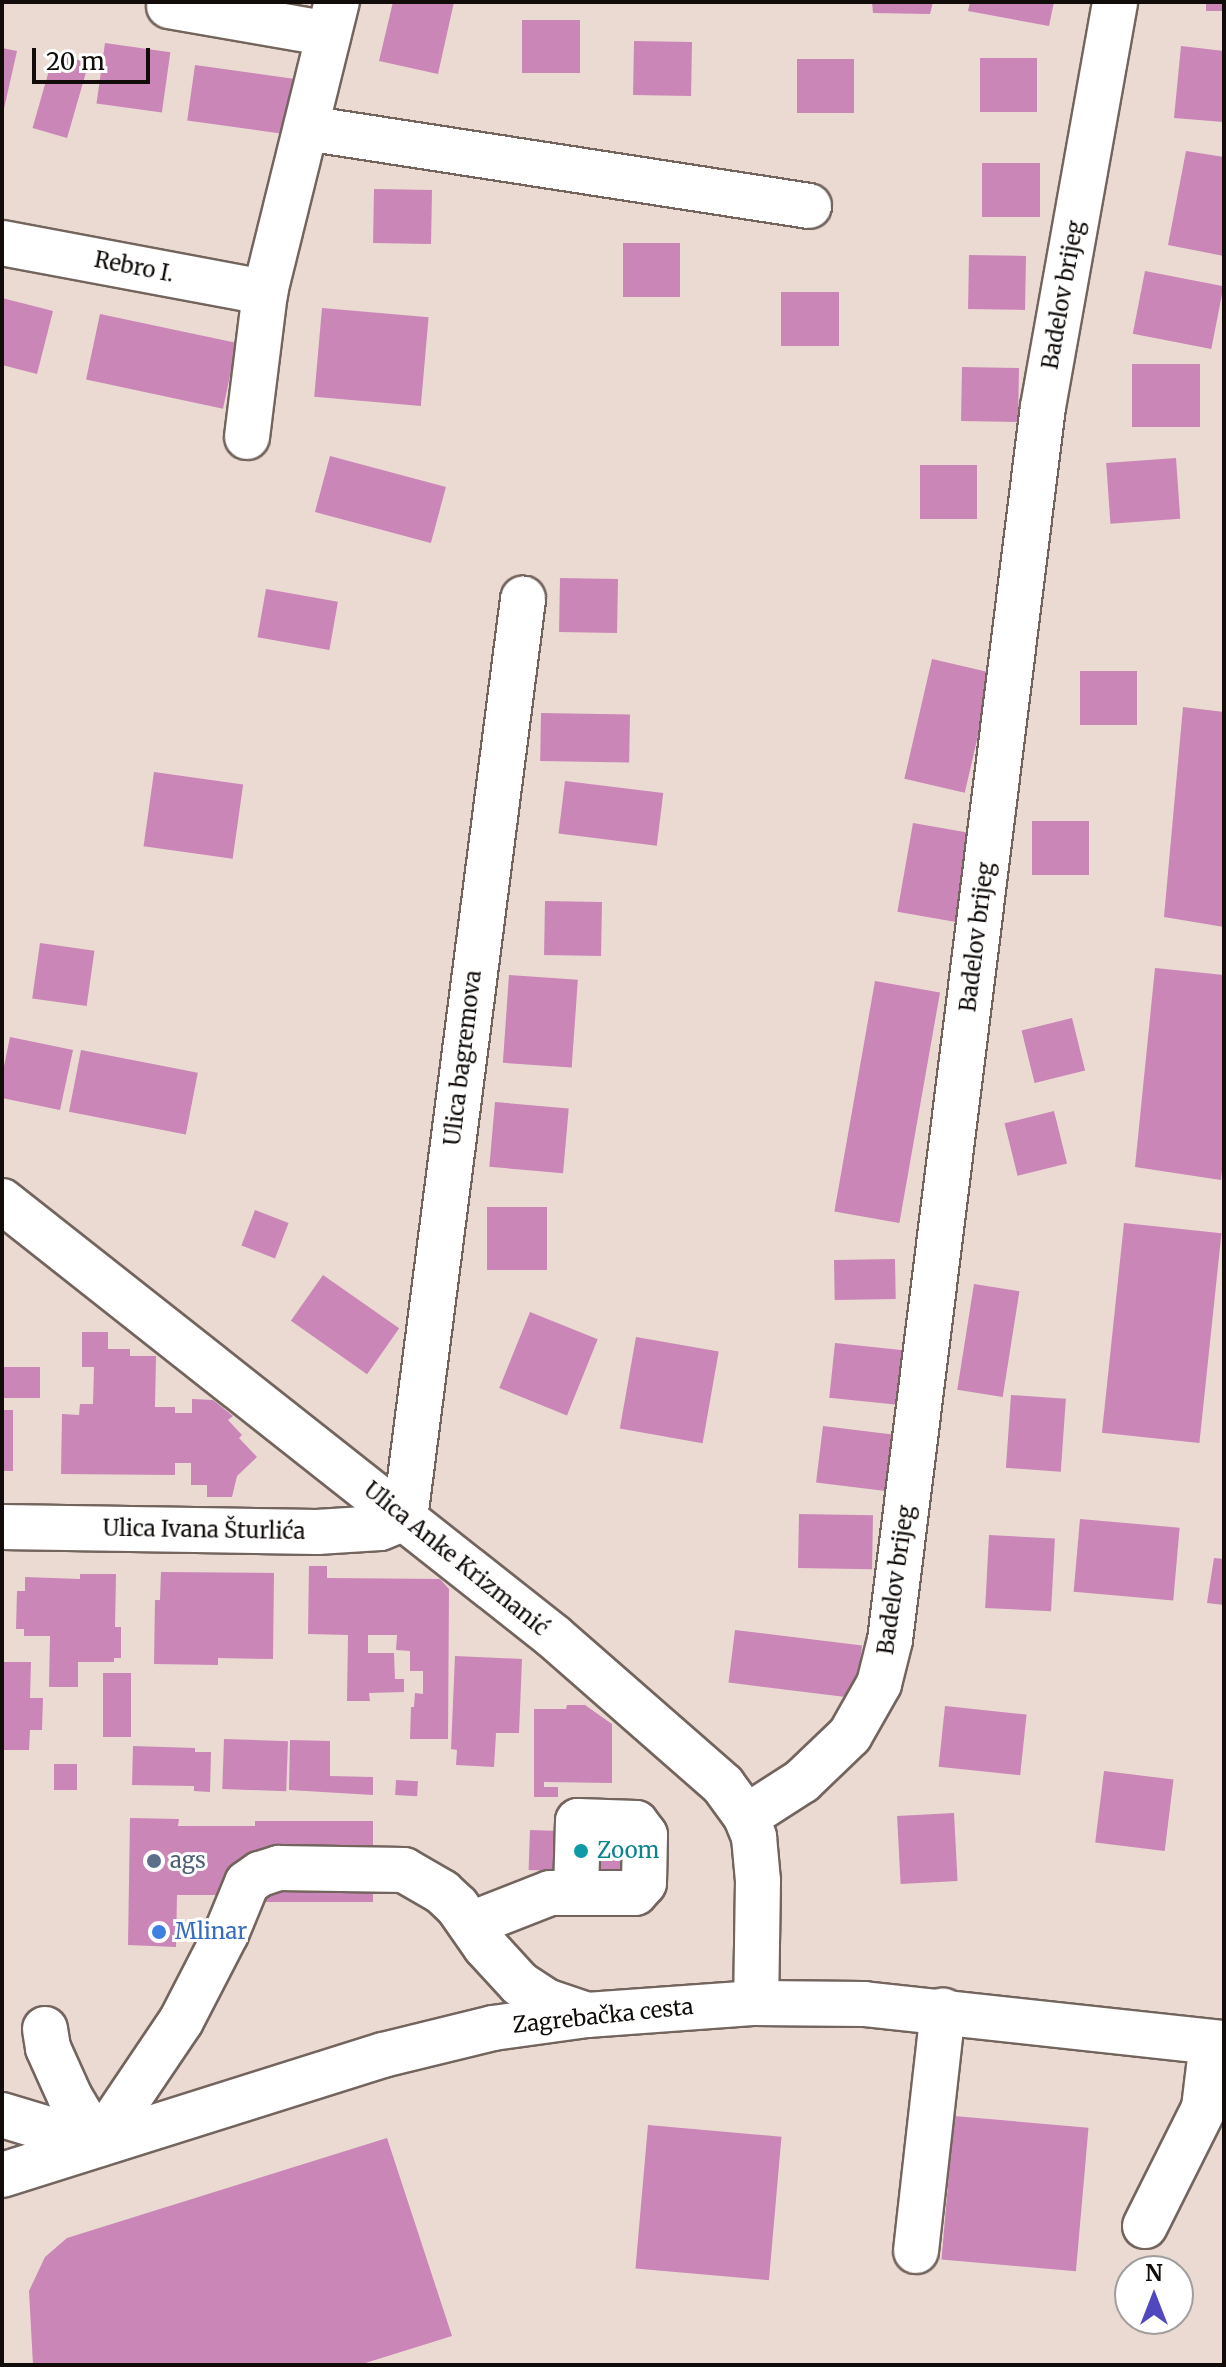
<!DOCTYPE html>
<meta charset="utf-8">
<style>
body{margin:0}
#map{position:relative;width:1226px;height:2367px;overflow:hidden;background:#eadad2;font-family:Merriweather,serif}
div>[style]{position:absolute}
.building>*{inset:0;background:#ca86b7;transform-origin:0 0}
.roads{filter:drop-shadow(2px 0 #73655e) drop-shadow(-2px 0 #73655e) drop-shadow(0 2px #73655e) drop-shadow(0 -2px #73655e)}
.minor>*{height:44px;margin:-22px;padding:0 22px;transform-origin:22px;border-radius:22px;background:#fff}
.major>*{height:44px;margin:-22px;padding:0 22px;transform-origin:22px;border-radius:22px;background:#fff}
.dots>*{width:22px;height:22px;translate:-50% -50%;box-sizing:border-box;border:4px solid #fff;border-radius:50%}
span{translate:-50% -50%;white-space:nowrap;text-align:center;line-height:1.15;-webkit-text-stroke:6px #fff;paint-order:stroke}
.street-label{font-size:22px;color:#110c09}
.culture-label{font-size:22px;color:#0d838f}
.left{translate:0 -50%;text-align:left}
.service-label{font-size:22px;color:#4e5e75}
.shop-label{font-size:22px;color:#366cbe}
.frame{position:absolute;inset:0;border:4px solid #110c09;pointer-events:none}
.north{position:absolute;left:1114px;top:2255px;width:80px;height:80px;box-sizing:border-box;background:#fff;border:2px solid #a09e9d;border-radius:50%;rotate:0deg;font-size:22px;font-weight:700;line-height:32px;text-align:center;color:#110c09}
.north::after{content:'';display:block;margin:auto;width:28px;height:36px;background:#5148bf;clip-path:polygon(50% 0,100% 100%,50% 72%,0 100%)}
.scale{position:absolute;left:32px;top:48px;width:118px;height:36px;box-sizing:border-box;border:4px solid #110c09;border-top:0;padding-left:10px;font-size:24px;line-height:28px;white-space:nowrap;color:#110c09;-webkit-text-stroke:6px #fff;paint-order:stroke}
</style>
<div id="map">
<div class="building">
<div style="clip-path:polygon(393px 2px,454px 2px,438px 74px,379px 61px)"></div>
<div style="clip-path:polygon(872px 2px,933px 2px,930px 14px,873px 13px)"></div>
<div style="clip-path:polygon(970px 2px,1054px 2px,1049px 26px,968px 11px)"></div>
<div style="left:1206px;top:2px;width:18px;height:9px"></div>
<div style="left:522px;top:20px;width:58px;height:53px"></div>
<div style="left:634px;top:41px;width:58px;height:54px;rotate:1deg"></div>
<div style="left:105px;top:43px;width:66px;height:61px;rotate:8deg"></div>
<div style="clip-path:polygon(1181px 46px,1224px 51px,1224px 122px,1174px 118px)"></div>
<div style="clip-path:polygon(2px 48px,17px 51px,3px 113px,2px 113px)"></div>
<div style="left:54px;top:53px;width:36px;height:78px;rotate:16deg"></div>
<div style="left:980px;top:58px;width:57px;height:54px"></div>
<div style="left:797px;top:59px;width:57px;height:54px"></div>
<div style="left:195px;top:65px;width:103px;height:56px;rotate:8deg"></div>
<div style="clip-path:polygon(1186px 151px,1224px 157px,1224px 256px,1168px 245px)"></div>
<div style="left:982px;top:163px;width:58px;height:54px"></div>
<div style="left:374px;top:189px;width:58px;height:54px;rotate:1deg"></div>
<div style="left:623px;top:243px;width:57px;height:54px"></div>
<div style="left:969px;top:255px;width:57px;height:54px;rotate:1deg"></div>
<div style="left:1145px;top:271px;width:80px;height:64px;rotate:11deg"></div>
<div style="left:781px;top:292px;width:58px;height:54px"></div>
<div style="clip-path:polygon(2px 298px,53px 311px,37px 374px,2px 365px)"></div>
<div style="left:322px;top:308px;width:107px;height:89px;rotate:5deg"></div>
<div style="left:100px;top:314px;width:140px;height:67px;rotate:12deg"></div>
<div style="left:1200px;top:364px;width:63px;height:68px;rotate:90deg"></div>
<div style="left:962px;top:367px;width:57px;height:54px;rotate:1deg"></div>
<div style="left:330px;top:456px;width:120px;height:58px;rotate:15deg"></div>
<div style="left:1176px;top:458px;width:61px;height:70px;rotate:86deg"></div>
<div style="left:920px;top:465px;width:57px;height:54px"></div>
<div style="left:560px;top:578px;width:58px;height:54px;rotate:1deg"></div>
<div style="left:266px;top:589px;width:73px;height:49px;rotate:10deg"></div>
<div style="left:932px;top:659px;width:62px;height:123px;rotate:13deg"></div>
<div style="left:1080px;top:671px;width:57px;height:54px"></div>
<div style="clip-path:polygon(1183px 707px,1224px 712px,1224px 927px,1164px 917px)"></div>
<div style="left:541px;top:713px;width:89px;height:48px;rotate:1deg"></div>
<div style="left:154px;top:772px;width:90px;height:75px;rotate:8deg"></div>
<div style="left:565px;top:781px;width:99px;height:53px;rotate:7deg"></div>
<div style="left:1032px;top:821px;width:57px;height:54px"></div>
<div style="left:913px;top:823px;width:61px;height:90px;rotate:10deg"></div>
<div style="left:545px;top:901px;width:57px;height:54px;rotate:1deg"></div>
<div style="left:40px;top:943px;width:55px;height:56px;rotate:8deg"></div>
<div style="clip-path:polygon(1155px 968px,1224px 975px,1224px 1152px,1221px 1180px,1135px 1167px)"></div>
<div style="left:509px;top:975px;width:69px;height:88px;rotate:4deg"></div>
<div style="left:875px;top:981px;width:66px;height:234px;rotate:10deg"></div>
<div style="left:1072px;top:1018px;width:54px;height:52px;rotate:76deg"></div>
<div style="clip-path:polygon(10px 1037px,73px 1050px,60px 1110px,2px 1098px,2px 1076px)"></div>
<div style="left:81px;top:1050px;width:119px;height:63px;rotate:11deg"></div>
<div style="left:495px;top:1102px;width:74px;height:65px;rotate:5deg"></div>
<div style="left:1054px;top:1111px;width:54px;height:51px;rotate:76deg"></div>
<div style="left:487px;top:1207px;width:60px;height:63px"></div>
<div style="left:255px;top:1210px;width:36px;height:38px;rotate:21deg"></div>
<div style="left:1124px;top:1223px;width:98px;height:211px;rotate:6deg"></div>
<div style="left:895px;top:1259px;width:40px;height:61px;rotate:89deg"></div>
<div style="left:323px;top:1275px;width:93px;height:56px;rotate:35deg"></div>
<div style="left:974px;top:1284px;width:46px;height:107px;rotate:9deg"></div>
<div style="left:530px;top:1312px;width:73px;height:82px;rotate:22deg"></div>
<div style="clip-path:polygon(82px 1332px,108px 1332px,108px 1349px,130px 1349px,130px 1356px,156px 1356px,155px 1407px,175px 1407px,175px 1413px,192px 1413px,192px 1399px,213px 1400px,233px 1416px,228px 1420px,242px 1435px,239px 1438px,257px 1457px,237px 1476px,232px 1497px,207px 1497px,207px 1485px,191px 1485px,191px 1463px,175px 1463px,175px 1475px,61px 1474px,62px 1414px,79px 1415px,80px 1404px,93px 1404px,94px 1367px,82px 1367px)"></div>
<div style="left:636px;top:1337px;width:84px;height:93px;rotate:10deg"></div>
<div style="left:835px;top:1343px;width:71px;height:55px;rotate:6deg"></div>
<div style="left:2px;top:1367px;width:38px;height:31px"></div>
<div style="left:1011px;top:1395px;width:55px;height:73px;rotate:4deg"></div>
<div style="left:2px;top:1410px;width:11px;height:61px"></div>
<div style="left:823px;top:1426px;width:72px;height:57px;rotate:7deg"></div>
<div style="left:799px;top:1514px;width:74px;height:54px;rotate:1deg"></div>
<div style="left:1080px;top:1519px;width:100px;height:73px;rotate:5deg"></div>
<div style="left:989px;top:1535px;width:66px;height:73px;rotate:3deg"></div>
<div style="clip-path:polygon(1214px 1558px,1224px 1559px,1224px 1605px,1207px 1603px)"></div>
<div style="clip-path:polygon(309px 1566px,327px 1566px,327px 1578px,440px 1579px,449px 1589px,448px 1739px,410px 1739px,411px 1707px,414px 1707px,415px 1693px,423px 1694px,423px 1671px,410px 1671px,410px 1651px,396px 1650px,397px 1635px,368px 1635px,368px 1653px,394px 1653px,395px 1679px,404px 1679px,404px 1692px,369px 1693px,370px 1701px,347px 1701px,348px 1635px,308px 1634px)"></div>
<div style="clip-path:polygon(161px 1572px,274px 1573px,273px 1659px,218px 1658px,218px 1665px,154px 1664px,155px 1600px,160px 1600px)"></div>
<div style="clip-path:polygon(80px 1574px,116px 1574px,115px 1627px,121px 1627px,121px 1658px,114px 1658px,114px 1662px,78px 1662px,78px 1687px,49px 1687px,50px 1636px,24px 1636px,24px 1629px,16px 1629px,17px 1591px,25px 1591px,25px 1577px,80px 1579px)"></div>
<div style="left:735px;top:1630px;width:128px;height:53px;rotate:7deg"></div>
<div style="clip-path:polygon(455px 1656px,522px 1659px,519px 1733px,496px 1733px,494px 1767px,456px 1765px,457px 1750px,451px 1749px)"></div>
<div style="clip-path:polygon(2px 1662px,31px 1662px,30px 1698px,43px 1698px,42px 1730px,30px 1730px,29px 1750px,2px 1750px)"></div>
<div style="left:103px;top:1673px;width:28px;height:64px"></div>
<div style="clip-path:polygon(567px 1705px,585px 1705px,612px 1724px,612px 1783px,544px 1782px,544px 1787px,558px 1787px,558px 1797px,534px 1797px,534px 1709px,566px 1709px)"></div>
<div style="left:945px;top:1706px;width:82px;height:61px;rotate:6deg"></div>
<div style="left:224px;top:1739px;width:64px;height:50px;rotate:2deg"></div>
<div style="clip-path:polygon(290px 1740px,330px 1741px,330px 1776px,373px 1777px,373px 1795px,289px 1790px)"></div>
<div style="clip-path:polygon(133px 1746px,195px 1748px,195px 1752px,211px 1752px,210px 1792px,194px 1791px,194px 1786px,132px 1785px)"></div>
<div style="left:54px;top:1764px;width:23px;height:26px"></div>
<div style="left:1104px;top:1771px;width:70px;height:72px;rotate:7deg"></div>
<div style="left:396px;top:1780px;width:22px;height:15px;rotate:3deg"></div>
<div style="left:954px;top:1813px;width:68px;height:57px;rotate:87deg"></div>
<div style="clip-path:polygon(130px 1818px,179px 1819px,178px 1826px,255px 1826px,255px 1821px,373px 1821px,373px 1902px,252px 1902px,252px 1895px,177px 1895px,176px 1947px,128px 1945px)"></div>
<div style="left:530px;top:1830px;width:103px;height:40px;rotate:2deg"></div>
<div style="left:954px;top:2116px;width:135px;height:144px;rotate:5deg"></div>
<div style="left:648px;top:2125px;width:134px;height:144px;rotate:5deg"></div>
<div style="clip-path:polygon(387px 2138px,452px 2336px,359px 2365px,33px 2365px,29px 2291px,45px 2257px,67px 2238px)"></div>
</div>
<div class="roads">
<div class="minor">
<div style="left:169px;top:6px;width:162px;rotate:9.9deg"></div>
<div style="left:306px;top:128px;width:509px;rotate:8.81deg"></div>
<div style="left:2px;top:243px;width:268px;rotate:10.6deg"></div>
<div style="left:247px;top:437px;width:146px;rotate:-82.9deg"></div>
<div style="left:265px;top:292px;width:299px;rotate:-76.1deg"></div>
<div style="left:2px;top:1201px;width:702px;rotate:38.29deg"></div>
<div style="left:553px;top:1636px;width:226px;rotate:41.2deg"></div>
<div style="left:723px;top:1785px;width:39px;rotate:54deg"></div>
<div style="left:746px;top:1817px;width:22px;rotate:68deg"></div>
<div style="left:754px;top:1837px;width:44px;rotate:84.8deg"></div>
<div style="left:758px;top:1881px;width:122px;rotate:90.9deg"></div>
<div style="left:405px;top:1518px;width:927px;rotate:-82.68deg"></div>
<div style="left:2px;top:1527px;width:315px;rotate:0.9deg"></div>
<div style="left:317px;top:1532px;width:63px;rotate:-3.6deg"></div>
<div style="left:380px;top:1528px;width:27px;rotate:-22deg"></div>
<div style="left:746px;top:1817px;width:67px;rotate:-32.7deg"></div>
<div style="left:802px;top:1781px;width:66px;rotate:-43.8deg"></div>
<div style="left:850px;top:1735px;width:59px;rotate:-60.4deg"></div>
<div style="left:879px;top:1684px;width:45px;rotate:-76deg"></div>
<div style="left:890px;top:1640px;width:1242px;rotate:-82.93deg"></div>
<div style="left:1043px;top:407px;width:411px;rotate:-79.9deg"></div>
<div style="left:471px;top:1924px;width:85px;rotate:-21.4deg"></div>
<div style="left:550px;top:1893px;width:85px"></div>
<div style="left:635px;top:1893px;width:13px;rotate:-48deg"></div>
<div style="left:644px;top:1883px;width:48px;rotate:-88.8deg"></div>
<div style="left:645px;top:1835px;width:15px;rotate:-127deg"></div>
<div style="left:636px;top:1823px;width:58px;rotate:-178deg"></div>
<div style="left:578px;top:1821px;width:71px;rotate:91.6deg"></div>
<div style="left:45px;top:2029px;width:19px;rotate:81deg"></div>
<div style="left:48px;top:2048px;width:54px;rotate:65.8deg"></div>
<div style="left:70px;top:2097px;width:55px;rotate:59.2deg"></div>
<div style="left:2px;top:2115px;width:100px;rotate:16.8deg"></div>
<div style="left:98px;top:2144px;width:148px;rotate:-56deg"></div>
<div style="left:181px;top:2021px;width:98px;rotate:-62.7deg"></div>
<div style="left:226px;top:1934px;width:55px;rotate:-67.6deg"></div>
<div style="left:247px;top:1883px;width:16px;rotate:-35deg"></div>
<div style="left:260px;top:1874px;width:20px;rotate:-18deg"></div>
<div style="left:279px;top:1868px;width:125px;rotate:0.9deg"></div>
<div style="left:404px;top:1870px;width:44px;rotate:30.1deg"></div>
<div style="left:442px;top:1892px;width:21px;rotate:43deg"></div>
<div style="left:457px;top:1906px;width:49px;rotate:55deg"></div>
<div style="left:485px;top:1946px;width:52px;rotate:47.4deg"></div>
<div style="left:520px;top:1984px;width:31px;rotate:33deg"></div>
<div style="left:546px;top:2001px;width:43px;rotate:18.9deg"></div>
<div style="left:1145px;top:2226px;width:132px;rotate:-63.4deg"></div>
<div style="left:1204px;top:2108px;width:66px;rotate:-83.1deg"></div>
<div style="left:916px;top:2251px;width:242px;rotate:-83.6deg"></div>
</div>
<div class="major">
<div style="left:2px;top:2175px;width:399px;rotate:-17.5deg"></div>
<div style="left:383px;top:2055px;width:113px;rotate:-13.8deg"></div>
<div style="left:493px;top:2028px;width:95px;rotate:-7.9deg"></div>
<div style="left:587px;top:2015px;width:169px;rotate:-4.1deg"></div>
<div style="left:756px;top:2003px;width:108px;rotate:0.5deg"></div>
<div style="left:864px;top:2004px;width:362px;rotate:6.2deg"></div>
</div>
</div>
<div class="dots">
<div style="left:581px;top:1851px;background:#0f9aa8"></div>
<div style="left:154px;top:1861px;background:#5c6f8a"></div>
<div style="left:159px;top:1932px;background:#3f7fe0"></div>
</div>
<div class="street-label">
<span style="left:134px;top:267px;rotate:11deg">Rebro I.</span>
<span style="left:1063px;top:295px;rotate:-80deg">Badelov brijeg</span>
<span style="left:977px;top:937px;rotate:-83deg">Badelov brijeg</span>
<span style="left:463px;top:1058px;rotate:-83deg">Ulica bagremova</span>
<span style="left:204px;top:1530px;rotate:1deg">Ulica Ivana Šturlića</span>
<span style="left:456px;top:1559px;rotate:39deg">Ulica Anke Krizmanić</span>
<span style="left:896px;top:1580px;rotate:-82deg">Badelov brijeg</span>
<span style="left:603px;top:2016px;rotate:-6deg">Zagrebačka cesta</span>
</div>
<div class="culture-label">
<span class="left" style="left:597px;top:1851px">Zoom</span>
</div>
<div class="service-label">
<span class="left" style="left:170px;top:1861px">ags</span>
</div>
<div class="shop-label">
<span class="left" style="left:175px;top:1932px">Mlinar</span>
</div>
<div class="frame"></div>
<div class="north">N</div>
<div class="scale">20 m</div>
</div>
